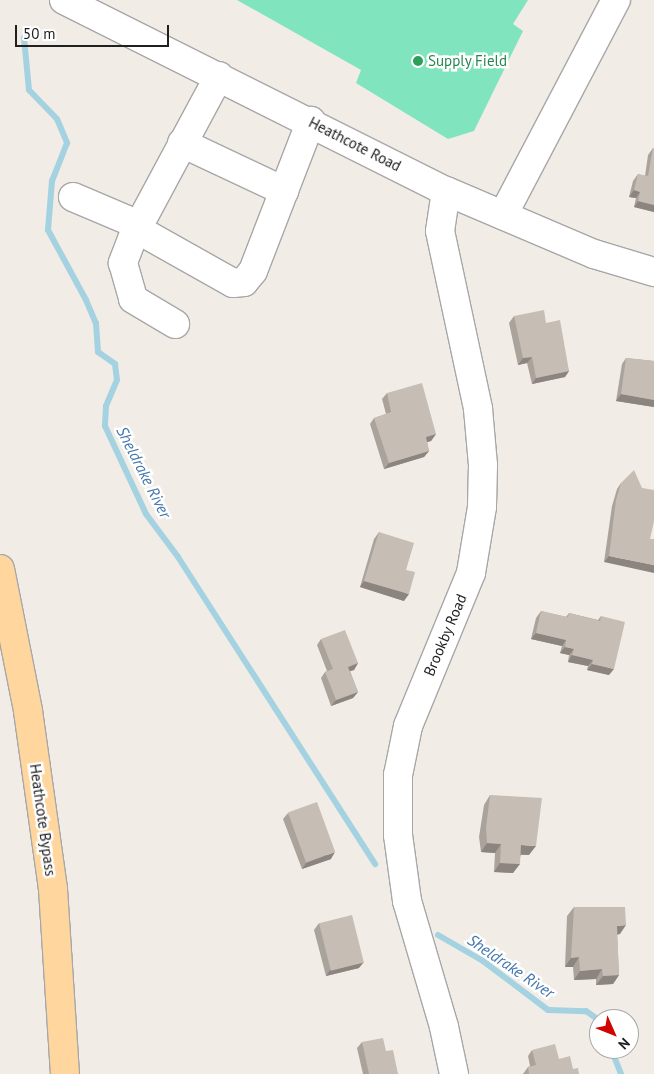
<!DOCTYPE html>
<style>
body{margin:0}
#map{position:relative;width:654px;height:1074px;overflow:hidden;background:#f1ede6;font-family:"PT Sans",sans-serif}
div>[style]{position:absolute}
.pitch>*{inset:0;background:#80e4bf}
.stream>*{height:6px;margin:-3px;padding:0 3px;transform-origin:3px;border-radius:3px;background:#a4d2e1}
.roads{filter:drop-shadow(1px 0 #a7a7a7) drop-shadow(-1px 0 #a7a7a7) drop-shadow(0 1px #a7a7a7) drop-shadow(0 -1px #a7a7a7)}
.minor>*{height:28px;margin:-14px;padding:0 14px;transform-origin:14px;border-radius:14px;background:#fff}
.major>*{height:28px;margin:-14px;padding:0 14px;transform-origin:14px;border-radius:14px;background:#ffd69d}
.wall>*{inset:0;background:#aaa39c}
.shaded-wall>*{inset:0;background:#8b847f}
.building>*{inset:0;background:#c6bdb5;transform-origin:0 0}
.dots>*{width:14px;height:14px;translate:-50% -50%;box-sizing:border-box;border:2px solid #fff;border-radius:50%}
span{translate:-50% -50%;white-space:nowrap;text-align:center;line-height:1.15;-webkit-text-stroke:5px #fff;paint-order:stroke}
.leisure-label{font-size:15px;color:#27864d}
.left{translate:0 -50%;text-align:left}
.street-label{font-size:15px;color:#202020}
.water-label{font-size:16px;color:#4377ae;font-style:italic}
.north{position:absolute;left:589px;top:1009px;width:50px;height:50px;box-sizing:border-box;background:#fff;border:1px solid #a6a6a6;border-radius:50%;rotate:134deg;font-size:14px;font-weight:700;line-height:20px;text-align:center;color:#202020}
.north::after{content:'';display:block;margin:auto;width:18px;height:22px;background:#d00400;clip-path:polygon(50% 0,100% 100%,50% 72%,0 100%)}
.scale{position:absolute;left:15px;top:25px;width:154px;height:22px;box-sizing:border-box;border:2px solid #202020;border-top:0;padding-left:6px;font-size:15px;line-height:18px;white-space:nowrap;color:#202020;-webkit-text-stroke:4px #fff;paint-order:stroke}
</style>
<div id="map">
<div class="pitch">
<div style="clip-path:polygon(237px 0,528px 0,513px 24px,523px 31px,474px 131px,448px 139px,356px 83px,361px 70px)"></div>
</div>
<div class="stream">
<div style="left:24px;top:38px;width:52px;rotate:84.5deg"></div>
<div style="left:29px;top:90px;width:40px;rotate:46deg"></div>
<div style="left:57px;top:119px;width:26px;rotate:67deg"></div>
<div style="left:67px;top:143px;width:41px;rotate:111.5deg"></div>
<div style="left:52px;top:181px;width:49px;rotate:94.7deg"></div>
<div style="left:48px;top:230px;width:80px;rotate:61.5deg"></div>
<div style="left:86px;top:300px;width:25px;rotate:67deg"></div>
<div style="left:96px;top:323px;width:29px;rotate:86deg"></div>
<div style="left:98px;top:352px;width:21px;rotate:35deg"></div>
<div style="left:115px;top:364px;width:16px;rotate:83deg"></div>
<div style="left:117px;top:380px;width:28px;rotate:113deg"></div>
<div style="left:106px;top:406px;width:20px;rotate:93deg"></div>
<div style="left:105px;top:426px;width:97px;rotate:65deg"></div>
<div style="left:146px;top:514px;width:54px;rotate:53.3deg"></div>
<div style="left:178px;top:557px;width:365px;rotate:57.3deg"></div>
<div style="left:438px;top:935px;width:52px;rotate:30deg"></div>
<div style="left:483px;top:961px;width:81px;rotate:37deg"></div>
<div style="left:548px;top:1010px;width:38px;rotate:2deg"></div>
<div style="left:586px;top:1011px;width:16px;rotate:35deg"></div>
<div style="left:611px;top:1049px;width:27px;rotate:68deg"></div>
</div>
<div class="roads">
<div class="minor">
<div style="left:64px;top:0;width:427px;rotate:26.6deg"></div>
<div style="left:446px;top:191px;width:161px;rotate:23.1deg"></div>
<div style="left:594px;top:254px;width:63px;rotate:16.7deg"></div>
<div style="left:219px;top:76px;width:169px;rotate:118.2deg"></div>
<div style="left:139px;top:225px;width:9px;rotate:58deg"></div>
<div style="left:144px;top:233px;width:102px;rotate:29.3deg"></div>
<div style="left:233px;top:283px;width:11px;rotate:-5deg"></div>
<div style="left:244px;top:282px;width:14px;rotate:-51deg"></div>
<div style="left:253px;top:271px;width:161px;rotate:-68.9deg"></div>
<div style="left:182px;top:143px;width:113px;rotate:25.2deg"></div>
<div style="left:446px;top:191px;width:40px;rotate:98.5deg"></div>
<div style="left:440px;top:231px;width:182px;rotate:77.9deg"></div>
<div style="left:478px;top:409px;width:56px;rotate:84.9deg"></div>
<div style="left:483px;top:465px;width:42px;rotate:91.4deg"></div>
<div style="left:482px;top:507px;width:67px;rotate:99.5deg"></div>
<div style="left:471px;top:573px;width:165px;rotate:112.4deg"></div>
<div style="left:408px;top:726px;width:50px;rotate:101.5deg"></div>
<div style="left:398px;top:775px;width:60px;rotate:90deg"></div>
<div style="left:398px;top:835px;width:67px;rotate:82.2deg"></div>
<div style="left:407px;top:901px;width:131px;rotate:73.6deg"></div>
<div style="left:444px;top:1027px;width:48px;rotate:78deg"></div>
<div style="left:73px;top:197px;width:72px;rotate:23deg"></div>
<div style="left:503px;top:215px;width:243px;rotate:-62.3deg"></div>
<div style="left:141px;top:229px;width:13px;rotate:132deg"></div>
<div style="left:132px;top:239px;width:26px;rotate:111deg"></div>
<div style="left:123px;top:263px;width:37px;rotate:74deg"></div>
<div style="left:133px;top:299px;width:49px;rotate:30.8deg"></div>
</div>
<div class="major">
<div style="left:0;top:569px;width:145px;rotate:78.8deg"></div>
<div style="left:28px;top:711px;width:180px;rotate:82deg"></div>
<div style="left:53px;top:889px;width:185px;rotate:86.3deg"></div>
</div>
</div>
<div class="wall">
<div style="clip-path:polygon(653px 148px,654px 149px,654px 212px,634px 207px,636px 198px,629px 197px,633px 181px,638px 174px,645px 176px,648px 155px)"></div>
<div style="clip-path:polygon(514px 316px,546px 323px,569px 371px,565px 377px,532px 384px,527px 363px,518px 365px,509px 323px)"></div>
<div style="clip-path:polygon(626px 358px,654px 361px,654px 407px,616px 401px,622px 364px)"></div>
<div style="clip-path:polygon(387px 393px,436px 434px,431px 441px,427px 442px,429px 451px,424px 457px,384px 469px,370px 424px,374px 418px,386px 414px,382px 399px)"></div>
<div style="clip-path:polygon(621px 483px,642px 488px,652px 528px,604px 562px,612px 506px,617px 489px)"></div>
<div style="clip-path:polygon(379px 532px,406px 570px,404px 601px,360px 587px,374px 539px)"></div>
<div style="clip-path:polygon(541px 611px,566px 617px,569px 613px,598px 620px,601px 616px,609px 675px,587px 670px,588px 666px,568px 662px,569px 655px,560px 653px,562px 646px,531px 639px,536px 618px)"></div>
<div style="clip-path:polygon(321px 639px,358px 663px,354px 670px,350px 671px,358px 692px,353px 698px,331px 706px,321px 678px,325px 672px,327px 671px,317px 645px)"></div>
<div style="clip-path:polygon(490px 795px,529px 855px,521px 855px,513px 873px,494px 872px,495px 853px,481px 852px,479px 837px,484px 805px)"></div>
<div style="clip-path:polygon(288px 813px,331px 859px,302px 869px,283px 819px)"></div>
<div style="clip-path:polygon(574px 907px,620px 934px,617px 935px,619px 975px,613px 984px,596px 985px,596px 979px,574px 980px,573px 967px,565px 967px,567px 916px)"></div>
<div style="clip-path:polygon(319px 923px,359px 968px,326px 976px,314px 930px)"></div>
<div style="clip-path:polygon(362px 1042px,386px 1051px,398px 1074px,363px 1074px,357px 1048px)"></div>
<div style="clip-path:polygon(532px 1050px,559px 1059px,579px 1074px,523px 1074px,528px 1067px,530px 1066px,528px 1056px)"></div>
</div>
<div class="shaded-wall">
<div style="clip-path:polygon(634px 190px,640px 192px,636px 198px,629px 197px)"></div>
<div style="clip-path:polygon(638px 201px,654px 205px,654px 212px,634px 207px)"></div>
<div style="clip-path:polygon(532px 357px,527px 363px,518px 365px,523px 358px)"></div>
<div style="clip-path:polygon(569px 371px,565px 377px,532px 384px,536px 378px)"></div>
<div style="clip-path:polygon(621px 394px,654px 400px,654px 407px,616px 401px)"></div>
<div style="clip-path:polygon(436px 434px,431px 441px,421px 444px,426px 437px)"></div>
<div style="clip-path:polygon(429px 451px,424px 457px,384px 469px,389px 463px)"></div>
<div style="clip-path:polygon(609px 556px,654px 565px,654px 573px,604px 562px)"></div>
<div style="clip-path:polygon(364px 581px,409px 594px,404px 601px,360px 587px)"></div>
<div style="clip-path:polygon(536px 633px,566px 640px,562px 646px,531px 639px)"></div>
<div style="clip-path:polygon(565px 647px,574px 649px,569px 655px,560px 653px)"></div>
<div style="clip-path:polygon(572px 655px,593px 660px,588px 666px,568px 662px)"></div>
<div style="clip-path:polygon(358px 663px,354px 670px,344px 673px,348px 667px)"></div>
<div style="clip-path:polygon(592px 664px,614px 669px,609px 675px,587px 670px)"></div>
<div style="clip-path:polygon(358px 692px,353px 698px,331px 706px,336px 700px)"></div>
<div style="clip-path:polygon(487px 843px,501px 844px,495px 853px,481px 852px)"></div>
<div style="clip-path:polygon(521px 845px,536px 846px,529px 855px,515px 854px)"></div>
<div style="clip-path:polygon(335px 852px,331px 859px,302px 869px,306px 863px)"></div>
<div style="clip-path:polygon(500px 863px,520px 864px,513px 873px,494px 872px)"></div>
<div style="clip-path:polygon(626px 925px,620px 934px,610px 935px,617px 926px)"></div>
<div style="clip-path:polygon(579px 957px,573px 967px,565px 967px,571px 958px)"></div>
<div style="clip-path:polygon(364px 962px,359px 968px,326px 976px,330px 970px)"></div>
<div style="clip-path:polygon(602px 969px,596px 979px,574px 980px,580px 971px)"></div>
<div style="clip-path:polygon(619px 975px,613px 984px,596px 985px,603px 976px)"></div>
</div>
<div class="building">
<div style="clip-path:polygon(653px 148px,654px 149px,654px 205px,638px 201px,640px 192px,634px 190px,638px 174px,648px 176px)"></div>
<div style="clip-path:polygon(544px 310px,546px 323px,560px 320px,569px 371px,536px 378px,532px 357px,523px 358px,514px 316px)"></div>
<div style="clip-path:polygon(626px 358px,654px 361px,654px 400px,621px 394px)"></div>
<div style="clip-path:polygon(422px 383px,436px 434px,426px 437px,429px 451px,389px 463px,374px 418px,391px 412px,387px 393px)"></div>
<div style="clip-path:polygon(634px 470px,642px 488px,654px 490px,654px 521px,650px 539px,654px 539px,654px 565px,609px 556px,616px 500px,621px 483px)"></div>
<div style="clip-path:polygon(379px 532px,414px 543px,406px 570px,415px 572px,409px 594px,364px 581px)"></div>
<div style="clip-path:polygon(541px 611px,568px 617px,569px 613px,600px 621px,601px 616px,625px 622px,614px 669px,592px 664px,593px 660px,572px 655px,574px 649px,565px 647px,566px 640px,536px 633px)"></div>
<div style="clip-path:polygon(345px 630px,358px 663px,348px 667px,358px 692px,336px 700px,325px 672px,333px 669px,321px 639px)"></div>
<div style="clip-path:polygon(490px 795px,542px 798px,536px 846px,521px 845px,520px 864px,500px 863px,501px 844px,487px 843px,486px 828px)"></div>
<div style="left:317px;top:802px;width:53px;height:31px;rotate:70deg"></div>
<div style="clip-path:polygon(574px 907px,625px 907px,626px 925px,617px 926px,619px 975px,603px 976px,602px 969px,580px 971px,579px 957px,571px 958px)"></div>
<div style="left:352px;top:915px;width:49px;height:34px;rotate:76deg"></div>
<div style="clip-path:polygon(383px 1038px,386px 1051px,393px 1050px,398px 1074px,369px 1074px,362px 1042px)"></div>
<div style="clip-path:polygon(555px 1044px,559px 1059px,570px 1056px,573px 1069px,578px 1068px,579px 1074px,529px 1074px,528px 1067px,536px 1065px,532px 1050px)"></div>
</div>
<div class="dots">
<div style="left:418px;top:61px;background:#2e9e5b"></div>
</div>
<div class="leisure-label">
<span class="left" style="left:428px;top:61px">Supply Field</span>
</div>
<div class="street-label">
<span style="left:355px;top:144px;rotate:27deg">Heathcote Road</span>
<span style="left:445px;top:635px;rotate:-67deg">Brookby Road</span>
<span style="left:43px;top:820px;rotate:82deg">Heathcote Bypass</span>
</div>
<div class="water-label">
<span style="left:144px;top:472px;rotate:63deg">Sheldrake River</span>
<span style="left:511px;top:966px;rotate:34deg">Sheldrake River</span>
</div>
<div class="north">N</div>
<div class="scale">50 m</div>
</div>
